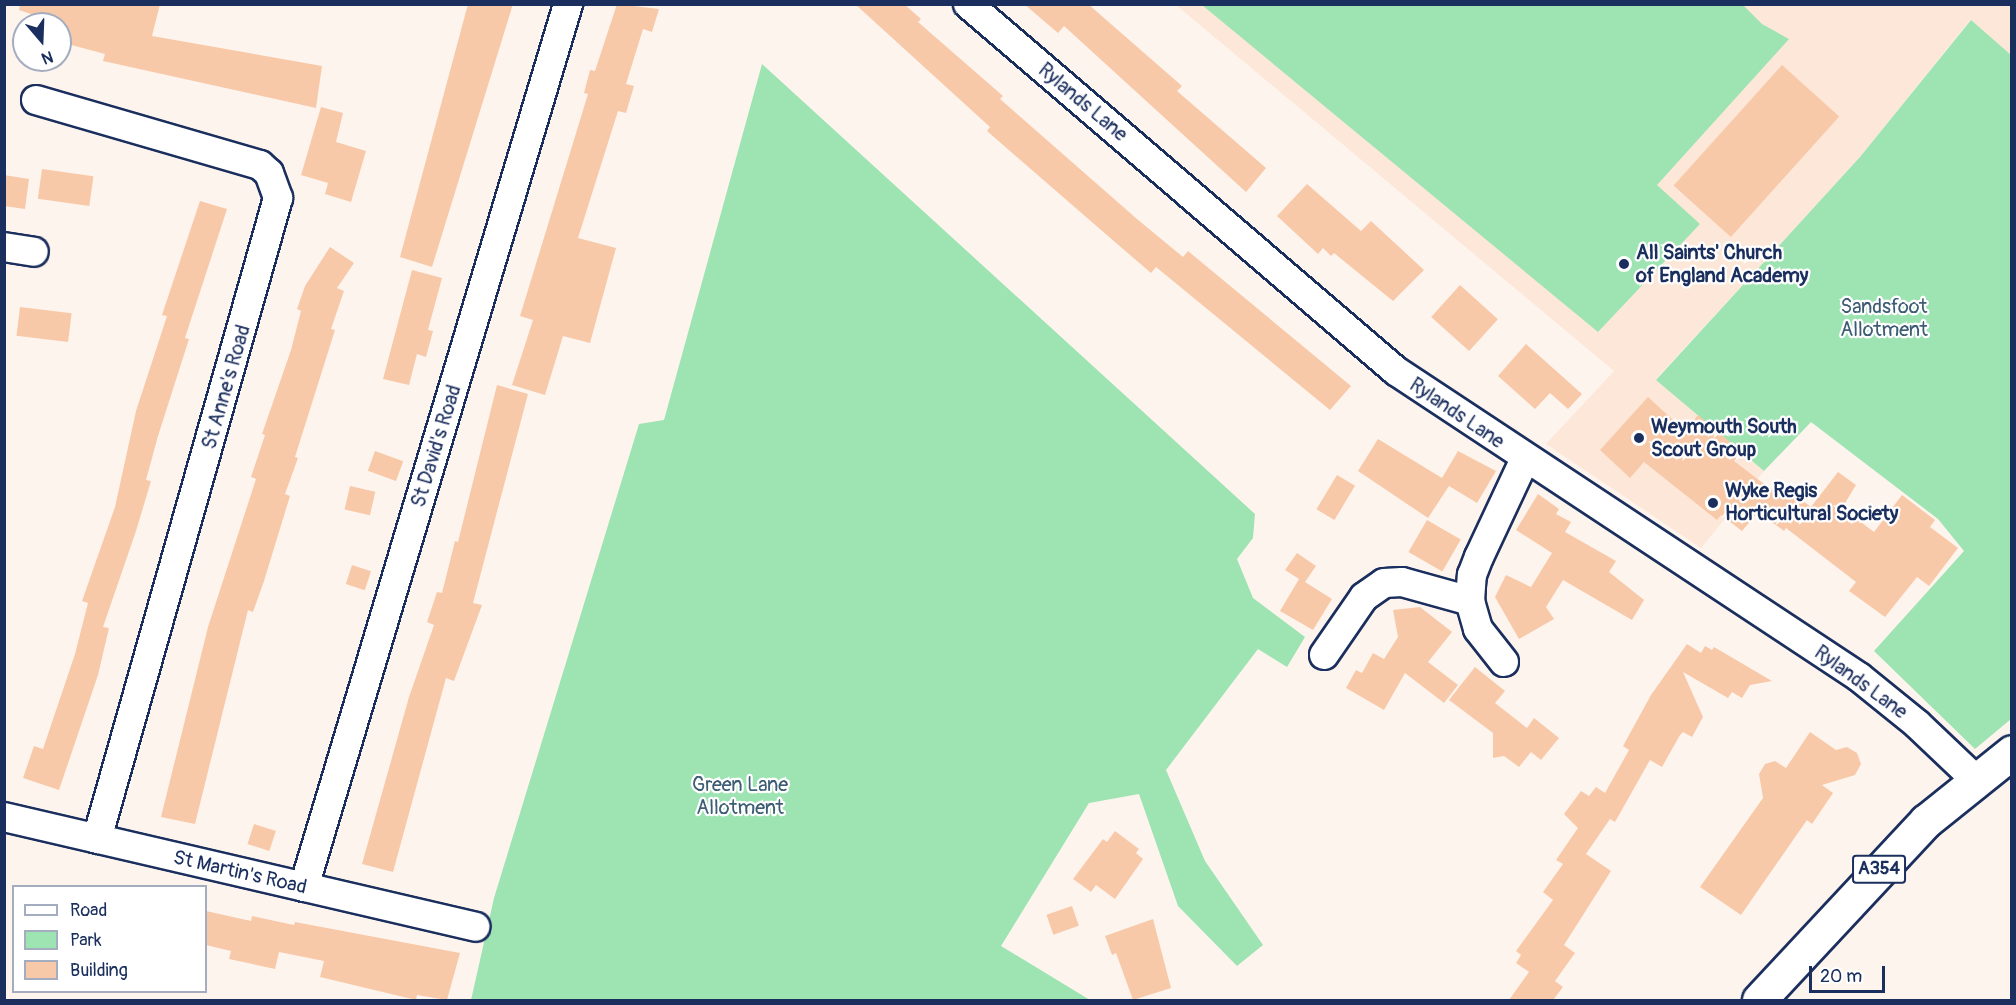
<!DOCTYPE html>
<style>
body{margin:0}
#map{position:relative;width:2016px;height:1005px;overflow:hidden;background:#fef4ee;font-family:Pangolin,sans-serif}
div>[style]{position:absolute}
.built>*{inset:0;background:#fce7d9}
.green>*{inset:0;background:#9de4b2}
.building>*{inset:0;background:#f8c9a8;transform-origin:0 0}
.roads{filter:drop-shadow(2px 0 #1b2f5e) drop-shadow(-2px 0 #1b2f5e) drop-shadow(0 2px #1b2f5e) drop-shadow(0 -2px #1b2f5e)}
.street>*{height:28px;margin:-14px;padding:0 14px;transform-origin:14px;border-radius:14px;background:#fff}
.highway>*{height:33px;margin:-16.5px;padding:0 16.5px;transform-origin:16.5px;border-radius:16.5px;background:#fff}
.dots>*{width:16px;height:16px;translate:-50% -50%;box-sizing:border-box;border:3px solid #fff;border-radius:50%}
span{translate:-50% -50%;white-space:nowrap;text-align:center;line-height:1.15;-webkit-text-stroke:4.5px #fff;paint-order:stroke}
.shield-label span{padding:2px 4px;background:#fff;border:2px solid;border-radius:4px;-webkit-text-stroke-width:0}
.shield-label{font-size:18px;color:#1b2f5e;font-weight:700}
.street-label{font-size:20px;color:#1b2f5e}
.poi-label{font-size:20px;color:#1b2f5e;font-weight:700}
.left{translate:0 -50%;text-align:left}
.park-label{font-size:20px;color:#3c5c73}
.frame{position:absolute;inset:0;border:6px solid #1b2f5e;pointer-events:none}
.legend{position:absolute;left:12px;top:885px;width:195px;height:108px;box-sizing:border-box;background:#fff;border:2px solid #a4acbf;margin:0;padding:8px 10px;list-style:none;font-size:18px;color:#1b2f5e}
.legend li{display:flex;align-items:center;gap:12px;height:30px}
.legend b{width:30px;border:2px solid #a4acbf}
.north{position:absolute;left:12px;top:12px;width:60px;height:60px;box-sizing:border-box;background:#fff;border:2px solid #a4acbf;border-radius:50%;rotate:161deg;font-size:16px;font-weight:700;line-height:24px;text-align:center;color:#1b2f5e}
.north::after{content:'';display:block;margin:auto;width:21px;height:27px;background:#1b2f5e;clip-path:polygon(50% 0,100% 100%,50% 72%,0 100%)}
.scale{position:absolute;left:1809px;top:966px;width:76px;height:27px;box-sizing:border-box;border:3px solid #1b2f5e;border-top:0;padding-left:8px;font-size:18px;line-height:21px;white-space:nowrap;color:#1b2f5e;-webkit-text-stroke:4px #fff;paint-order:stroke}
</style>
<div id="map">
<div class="built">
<div style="clip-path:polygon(1176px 5px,2011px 5px,2011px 55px,1970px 20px,1860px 157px,1656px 379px,1764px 471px,1701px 548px,1546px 444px,1614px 371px)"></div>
</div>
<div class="green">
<div style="clip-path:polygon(1202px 5px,1743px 5px,1762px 24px,1789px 39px,1657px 185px,1700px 224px,1598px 332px)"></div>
<div style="clip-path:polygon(1971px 20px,2011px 55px,2011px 719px,1975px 749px,1874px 651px,1964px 551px,1938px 519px,1811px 422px,1764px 471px,1656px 380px,1860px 157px)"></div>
<div style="clip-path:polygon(762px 64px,1255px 514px,1253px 538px,1237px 559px,1253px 598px,1305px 637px,1287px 667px,1258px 649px,1166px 770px,1205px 861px,1263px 945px,1237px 966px,1178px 906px,1139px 794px,1089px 803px,1001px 946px,1090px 1000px,471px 1000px,494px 898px,639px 424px,664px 420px)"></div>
</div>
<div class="building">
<div style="clip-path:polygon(20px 4px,160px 4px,152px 36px,322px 66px,316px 108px,103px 61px,105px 54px,60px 42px,60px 24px,19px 10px)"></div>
<div style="clip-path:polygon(468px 4px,513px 4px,432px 267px,400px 257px)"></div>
<div style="clip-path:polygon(617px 4px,659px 9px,652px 32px,643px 29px,626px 84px,634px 86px,626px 113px,618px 111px,578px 238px,616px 248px,590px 343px,563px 336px,545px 395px,512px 385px,533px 320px,520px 316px,588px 94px,584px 93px,590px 70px,595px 71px)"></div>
<div style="clip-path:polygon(855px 4px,904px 4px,921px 19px,918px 22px,1003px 96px,1000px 99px,1137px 219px,1183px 257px,1188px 251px,1351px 386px,1330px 410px,1156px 267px,1151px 273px,1108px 236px,987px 131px,990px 127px)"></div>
<div style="clip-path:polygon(1024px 4px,1088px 4px,1182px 86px,1177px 91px,1266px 168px,1246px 192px,1064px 26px,1058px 33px)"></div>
<div style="left:1782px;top:65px;width:77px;height:162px;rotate:42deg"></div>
<div style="clip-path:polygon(321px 107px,343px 113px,336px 142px,366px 151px,351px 202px,325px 194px,328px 183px,301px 175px)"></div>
<div style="left:42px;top:169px;width:52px;height:30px;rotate:8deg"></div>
<div style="clip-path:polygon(4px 175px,29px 179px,25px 209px,4px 206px)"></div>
<div style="clip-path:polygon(1307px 184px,1361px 231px,1371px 221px,1424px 270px,1393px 301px,1334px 253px,1331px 256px,1323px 248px,1318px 254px,1277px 216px)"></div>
<div style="clip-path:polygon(200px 201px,227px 209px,185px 338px,189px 339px,158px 436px,146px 480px,151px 481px,136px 531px,103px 627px,109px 628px,98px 675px,59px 790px,23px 778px,34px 746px,43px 749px,75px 654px,88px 603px,82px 601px,115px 507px,136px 411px,167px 316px,162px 315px)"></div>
<div style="clip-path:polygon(330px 247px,354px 263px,337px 288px,344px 291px,331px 329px,335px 330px,295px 457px,298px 458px,285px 494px,290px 496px,264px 581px,253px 612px,248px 610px,195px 824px,161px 817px,208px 627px,256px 479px,251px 477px,265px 435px,262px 434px,291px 350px,301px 311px,297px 309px,305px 286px)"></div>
<div style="clip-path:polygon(412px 270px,442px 278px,428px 330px,433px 331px,426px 357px,417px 354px,409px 385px,383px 379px)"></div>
<div style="left:1460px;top:285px;width:51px;height:43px;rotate:42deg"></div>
<div style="left:20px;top:307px;width:52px;height:29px;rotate:7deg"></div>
<div style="clip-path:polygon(1526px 344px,1582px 394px,1568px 409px,1550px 393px,1535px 409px,1498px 376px)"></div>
<div style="clip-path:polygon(497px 385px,528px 394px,473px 603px,482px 605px,454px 681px,446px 678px,393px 872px,362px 864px,409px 697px,434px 625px,427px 622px,437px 592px,442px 593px,455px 541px,458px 542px)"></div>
<div style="clip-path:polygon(1648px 397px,1685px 431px,1698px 415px,1742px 452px,1734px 461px,1772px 490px,1778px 482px,1811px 507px,1838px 472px,1856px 485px,1842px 508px,1874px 532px,1902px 495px,1935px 520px,1930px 527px,1958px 548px,1929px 586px,1917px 577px,1885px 617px,1849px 591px,1856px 582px,1786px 528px,1784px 531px,1758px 512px,1742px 531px,1721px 515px,1717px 520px,1644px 462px,1630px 478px,1600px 450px)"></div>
<div style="clip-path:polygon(1378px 439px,1442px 478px,1458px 451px,1496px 471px,1477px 503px,1449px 486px,1428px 518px,1358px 471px)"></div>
<div style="left:375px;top:451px;width:30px;height:21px;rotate:20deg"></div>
<div style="left:1337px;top:475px;width:21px;height:40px;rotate:31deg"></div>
<div style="left:350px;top:486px;width:26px;height:24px;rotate:13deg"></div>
<div style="clip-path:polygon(1538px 494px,1559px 509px,1556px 514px,1571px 522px,1565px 532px,1616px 561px,1609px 572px,1644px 600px,1632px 620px,1563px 580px,1546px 607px,1554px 619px,1519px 639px,1495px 597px,1506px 575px,1531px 587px,1552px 553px,1516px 530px)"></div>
<div style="left:1427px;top:520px;width:39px;height:37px;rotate:30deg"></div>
<div style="clip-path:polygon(1297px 553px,1316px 566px,1305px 582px,1332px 599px,1313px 630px,1280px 611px,1299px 579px,1285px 570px)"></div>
<div style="left:352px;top:565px;width:20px;height:20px;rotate:18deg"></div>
<div style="clip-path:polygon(1420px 607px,1452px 632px,1428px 662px,1458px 685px,1444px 703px,1405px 673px,1384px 710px,1346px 688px,1356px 670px,1362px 673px,1373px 653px,1384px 659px,1398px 637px,1393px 610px)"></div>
<div style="clip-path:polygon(1687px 644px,1701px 653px,1705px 646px,1712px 650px,1714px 647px,1772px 681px,1750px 685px,1742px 698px,1732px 692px,1728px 698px,1683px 672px,1703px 717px,1692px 737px,1683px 732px,1680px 735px,1662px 767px,1650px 760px,1615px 822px,1610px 819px,1586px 854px,1611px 871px,1564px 945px,1575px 953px,1555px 981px,1563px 987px,1553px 1000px,1509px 1000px,1529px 972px,1516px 963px,1521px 955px,1516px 951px,1553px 900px,1543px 892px,1563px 864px,1556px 860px,1578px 828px,1564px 814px,1581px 791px,1589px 796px,1596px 787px,1605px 793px,1629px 750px,1623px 746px,1651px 695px)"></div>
<div style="clip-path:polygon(1475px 667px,1505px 691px,1495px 703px,1527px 728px,1534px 718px,1559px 738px,1541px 760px,1531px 752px,1519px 767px,1504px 756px,1493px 758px,1493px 733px,1449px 700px)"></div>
<div style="clip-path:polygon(1810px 732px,1836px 750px,1847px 747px,1857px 753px,1861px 764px,1855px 775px,1822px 785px,1833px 793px,1812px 824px,1807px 820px,1741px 915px,1700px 887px,1763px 798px,1759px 774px,1765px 764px,1775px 761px,1786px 768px)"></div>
<div style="left:254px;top:824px;width:23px;height:21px;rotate:18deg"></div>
<div style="clip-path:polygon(1115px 831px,1139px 849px,1136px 853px,1143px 859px,1115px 899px,1096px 885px,1091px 892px,1073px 879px,1103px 839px,1107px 842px)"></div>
<div style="left:1072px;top:906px;width:21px;height:27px;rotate:71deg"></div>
<div style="clip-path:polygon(206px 911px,251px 921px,252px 916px,294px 925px,295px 922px,460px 953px,447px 1000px,417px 995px,416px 1000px,320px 977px,324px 961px,279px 952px,275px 969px,229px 959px,231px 951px,206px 945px)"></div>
<div style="clip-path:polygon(1153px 919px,1171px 988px,1133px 1000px,1116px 953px,1112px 955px,1105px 936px)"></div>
</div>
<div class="roads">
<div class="street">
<div style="left:968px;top:4px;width:564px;rotate:40.61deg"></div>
<div style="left:1396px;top:371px;width:555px;rotate:33.46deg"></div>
<div style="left:1859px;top:677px;width:75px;rotate:39deg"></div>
<div style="left:1917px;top:724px;width:81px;rotate:43.5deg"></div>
<div style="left:36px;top:100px;width:233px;rotate:16.2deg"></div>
<div style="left:260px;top:165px;width:12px;rotate:42deg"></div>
<div style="left:269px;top:173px;width:27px;rotate:70deg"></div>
<div style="left:278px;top:198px;width:666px;rotate:105.77deg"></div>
<div style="left:4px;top:247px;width:30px;rotate:9deg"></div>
<div style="left:1470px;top:601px;width:26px;rotate:-86deg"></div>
<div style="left:1472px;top:575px;width:19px;rotate:-69deg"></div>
<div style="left:1479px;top:557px;width:108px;rotate:-64.9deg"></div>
<div style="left:1324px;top:655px;width:70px;rotate:-55.4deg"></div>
<div style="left:1364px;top:597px;width:24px;rotate:-35deg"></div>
<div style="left:1384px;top:583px;width:18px;rotate:-3deg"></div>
<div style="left:1402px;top:582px;width:71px;rotate:15.6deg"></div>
<div style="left:1470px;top:601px;width:29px;rotate:74deg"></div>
<div style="left:1478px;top:629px;width:42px;rotate:51.8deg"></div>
<div style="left:4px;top:817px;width:484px;rotate:13.1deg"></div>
<div style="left:304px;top:887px;width:922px;rotate:-73.35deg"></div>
</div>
<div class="highway">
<div style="left:1759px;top:1000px;width:245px;rotate:-47deg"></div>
<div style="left:1926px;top:821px;width:110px;rotate:-38.7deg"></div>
</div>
</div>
<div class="dots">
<div style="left:1624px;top:264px;background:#1b2f5e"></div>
<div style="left:1639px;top:438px;background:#1b2f5e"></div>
<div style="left:1713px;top:503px;background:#1b2f5e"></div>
</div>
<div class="shield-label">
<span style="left:1879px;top:869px">A354</span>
</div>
<div class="street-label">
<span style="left:1083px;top:102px;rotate:40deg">Rylands Lane</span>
<span style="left:226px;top:387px;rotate:-74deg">St Anne's Road</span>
<span style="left:1457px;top:413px;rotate:34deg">Rylands Lane</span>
<span style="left:436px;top:446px;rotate:-73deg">St David's Road</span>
<span style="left:1861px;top:682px;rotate:36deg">Rylands Lane</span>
<span style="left:240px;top:872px;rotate:13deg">St Martin's Road</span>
</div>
<div class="poi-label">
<span class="left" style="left:1636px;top:264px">All Saints' Church<br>of England Academy</span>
<span class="left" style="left:1651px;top:438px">Weymouth South<br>Scout Group</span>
<span class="left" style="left:1725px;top:502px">Wyke Regis<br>Horticultural Society</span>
</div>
<div class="park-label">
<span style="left:1884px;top:318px">Sandsfoot<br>Allotment</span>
<span style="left:740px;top:796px">Green Lane<br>Allotment</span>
</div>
<div class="frame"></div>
<ul class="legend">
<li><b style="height:8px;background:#fff"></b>Road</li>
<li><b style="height:16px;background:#9de4b2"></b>Park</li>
<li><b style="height:16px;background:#f8c9a8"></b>Building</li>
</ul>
<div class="north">N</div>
<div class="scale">20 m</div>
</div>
